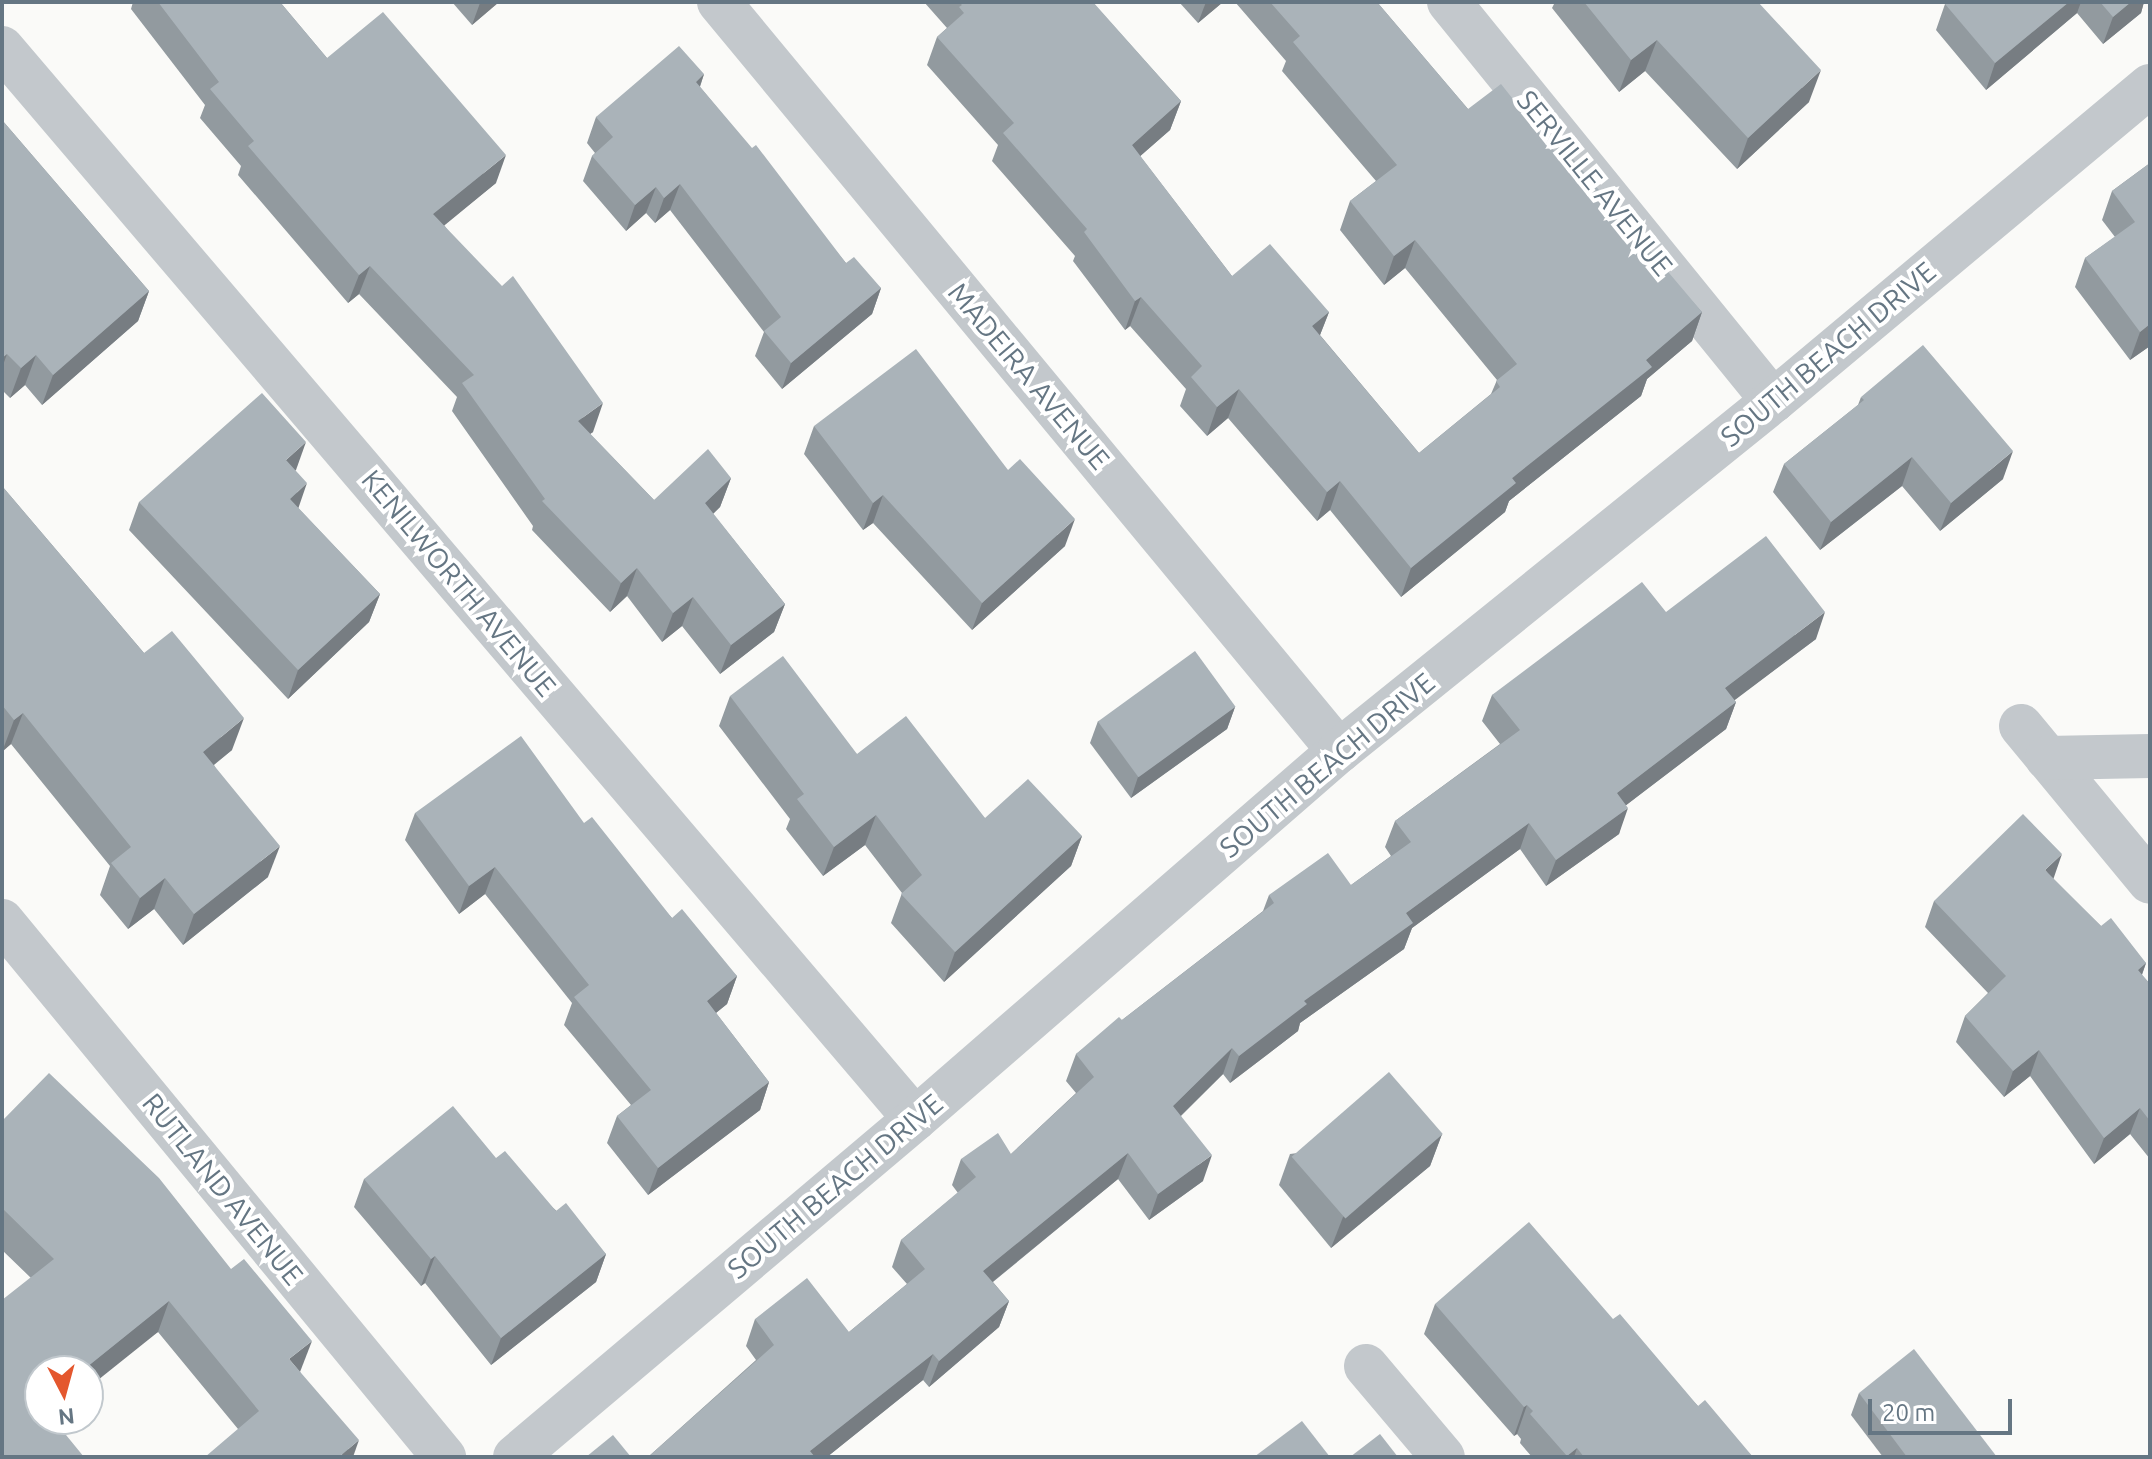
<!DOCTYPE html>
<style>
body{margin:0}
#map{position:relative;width:2152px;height:1459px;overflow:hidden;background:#fafaf8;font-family:Ubuntu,sans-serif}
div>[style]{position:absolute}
.minor>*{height:44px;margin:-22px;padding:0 22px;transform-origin:22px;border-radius:22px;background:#c3c8cc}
.wall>*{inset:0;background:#929a9f}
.shaded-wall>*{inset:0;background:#777d82}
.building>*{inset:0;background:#aab3b9;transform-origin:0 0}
span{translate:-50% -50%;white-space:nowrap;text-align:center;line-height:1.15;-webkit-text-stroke:8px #fff;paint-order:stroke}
.street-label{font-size:28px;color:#657683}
.frame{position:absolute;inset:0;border:4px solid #657683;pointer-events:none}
.north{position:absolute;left:24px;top:1355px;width:80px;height:80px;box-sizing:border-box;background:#fff;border:2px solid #c1c8cd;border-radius:50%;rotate:174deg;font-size:22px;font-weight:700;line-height:32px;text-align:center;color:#657683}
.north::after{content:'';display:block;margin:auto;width:28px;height:36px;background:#e4572e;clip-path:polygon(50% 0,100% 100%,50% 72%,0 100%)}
.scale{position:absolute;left:1868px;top:1399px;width:144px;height:36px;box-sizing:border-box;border:4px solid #657683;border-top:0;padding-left:10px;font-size:24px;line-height:28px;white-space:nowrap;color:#657683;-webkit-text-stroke:6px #fff;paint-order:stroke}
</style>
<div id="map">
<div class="minor">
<div style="left:719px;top:2px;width:972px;rotate:50.38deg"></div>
<div style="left:1449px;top:2px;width:514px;rotate:50.92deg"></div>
<div style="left:2px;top:48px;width:1407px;rotate:49.55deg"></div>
<div style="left:2021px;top:726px;width:202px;rotate:50.4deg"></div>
<div style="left:2047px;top:758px;width:103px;rotate:-1.1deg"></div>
<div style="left:2px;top:921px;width:695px;rotate:50.49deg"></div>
<div style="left:1366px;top:1366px;width:119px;rotate:49.8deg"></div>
<div style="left:515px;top:1457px;width:524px;rotate:-40.2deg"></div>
<div style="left:915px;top:1119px;width:561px;rotate:-40.96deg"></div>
<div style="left:1339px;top:751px;width:558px;rotate:-38.88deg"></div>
<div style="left:1773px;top:401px;width:491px;rotate:-39.9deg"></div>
</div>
<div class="wall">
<div style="clip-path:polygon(133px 2px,280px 2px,327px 58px,496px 183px,444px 225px,593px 432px,590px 434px,654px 500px,731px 478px,720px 507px,713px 514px,785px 604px,774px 632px,720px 674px,682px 626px,662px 642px,627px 596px,610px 612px,532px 530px,533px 526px,452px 411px,457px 397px,359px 294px,348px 303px,238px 175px,241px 166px,200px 118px,205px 105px,131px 9px)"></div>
<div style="clip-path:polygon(452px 2px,499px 2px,472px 25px)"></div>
<div style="clip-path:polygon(924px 2px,1095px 2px,1094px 4px,1181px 101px,1170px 130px,1140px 156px,1232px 276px,1329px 312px,1320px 335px,1419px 453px,1491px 394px,1497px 380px,1405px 268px,1384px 285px,1340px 230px,1350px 201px,1376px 181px,1282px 71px,1286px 61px,1235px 2px,1377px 2px,1468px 109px,1554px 151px,1702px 312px,1692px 341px,1647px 379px,1641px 396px,1509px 501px,1505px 512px,1401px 597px,1330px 510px,1317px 521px,1228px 418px,1207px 436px,1180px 406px,1186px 389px,1130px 326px,1125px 330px,1073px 261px,1075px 256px,992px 161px,998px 145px,927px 65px,937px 37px,947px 28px)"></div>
<div style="clip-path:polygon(1179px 2px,1223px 2px,1198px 23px)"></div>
<div style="clip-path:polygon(1555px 2px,1758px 2px,1809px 102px,1737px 169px,1645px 71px,1619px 92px,1552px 8px)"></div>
<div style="clip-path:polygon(1948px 2px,2144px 2px,2141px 13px,2103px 44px,2077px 13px,1986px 90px,1936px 30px,1945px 4px)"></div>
<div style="clip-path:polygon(704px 74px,700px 87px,846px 263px,881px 288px,872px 314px,782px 389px,755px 356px,764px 332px,670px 210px,655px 223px,646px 213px,626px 231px,583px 181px,592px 156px,595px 153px,587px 143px,596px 117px)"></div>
<div style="clip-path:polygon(2px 120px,149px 291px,138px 321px,42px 405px,25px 385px,10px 398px,2px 390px)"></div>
<div style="clip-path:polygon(2150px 163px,2150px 346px,2130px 360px,2075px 287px,2085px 258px,2115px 237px,2102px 220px,2112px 191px)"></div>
<div style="clip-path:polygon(1861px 397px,2003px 479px,1940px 531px,1902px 486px,1820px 550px,1773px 492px,1784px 464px,1858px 405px)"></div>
<div style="clip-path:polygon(814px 426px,1008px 470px,1065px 546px,972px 630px,873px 523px,863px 530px,804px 454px)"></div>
<div style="clip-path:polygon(295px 471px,298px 508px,380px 594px,369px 622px,288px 699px,129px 530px,139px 502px)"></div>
<div style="clip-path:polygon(2px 486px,144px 653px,232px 750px,214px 765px,268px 877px,183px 945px,154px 909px,128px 929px,100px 895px,110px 866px,11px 744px,2px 751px)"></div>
<div style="clip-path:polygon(1666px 612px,1816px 639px,1734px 700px,1736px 702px,1726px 729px,1626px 805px,1619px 834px,1546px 886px,1520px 849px,1412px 928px,1404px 949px,1300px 1023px,1298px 1031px,1230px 1083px,1223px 1074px,1181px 1116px,1203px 1181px,1149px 1220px,1118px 1179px,993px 1282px,1009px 1301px,999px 1327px,929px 1387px,923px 1380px,827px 1457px,648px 1457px,756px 1360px,746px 1346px,755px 1319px,849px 1332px,907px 1284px,892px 1267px,901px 1240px,958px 1193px,952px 1185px,961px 1159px,1011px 1154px,1076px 1093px,1066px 1081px,1076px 1054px,1122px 1020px,1263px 911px,1269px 895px,1351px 885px,1391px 856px,1385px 847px,1395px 821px,1500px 744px,1482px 721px,1492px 695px)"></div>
<div style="clip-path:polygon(730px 696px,857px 754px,985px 818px,1082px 836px,1071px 866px,944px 982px,891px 923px,902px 893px,865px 845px,823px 876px,786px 829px,790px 819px,719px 726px)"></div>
<div style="clip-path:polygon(1235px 707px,1227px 729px,1131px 798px,1090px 743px,1098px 721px)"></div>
<div style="clip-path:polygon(415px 813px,584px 823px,672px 918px,737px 976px,727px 1004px,716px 1013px,769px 1082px,760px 1110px,648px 1195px,607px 1143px,617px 1116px,631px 1105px,564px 1025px,572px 1003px,485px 894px,459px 914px,405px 840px)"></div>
<div style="clip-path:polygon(2053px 879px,2101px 926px,2146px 963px,2142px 975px,2150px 984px,2150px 1159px,2130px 1134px,2094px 1164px,2030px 1076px,2004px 1097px,1956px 1042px,1965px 1016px,1988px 993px,1925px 927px,1934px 901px)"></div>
<div style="clip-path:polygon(2px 1121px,300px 1372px,353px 1457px,238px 1429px,158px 1332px,88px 1371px,2px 1457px,31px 1278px,2px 1250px)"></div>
<div style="clip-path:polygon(1442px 1134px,1430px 1166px,1331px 1248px,1279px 1185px,1290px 1154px)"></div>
<div style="clip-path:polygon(496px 1158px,606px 1254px,596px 1282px,491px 1365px,425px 1283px,421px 1286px,354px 1207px,364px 1179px)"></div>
<div style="clip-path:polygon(1435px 1304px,1613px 1319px,1698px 1406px,1753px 1457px,1532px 1457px,1520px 1443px,1521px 1439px,1517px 1434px,1514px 1436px,1424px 1334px)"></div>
<div style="clip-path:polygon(1859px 1393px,1997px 1457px,1883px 1457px,1851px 1415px)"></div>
</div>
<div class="shaded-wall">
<div style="clip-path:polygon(482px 2px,499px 2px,472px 25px,480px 3px)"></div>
<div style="clip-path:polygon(1206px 2px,1223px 2px,1198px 23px)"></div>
<div style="clip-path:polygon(2069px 2px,2081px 2px,2077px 13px,1986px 90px,1995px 63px)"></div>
<div style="clip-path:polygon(2131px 2px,2144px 2px,2141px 13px,2103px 44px,2113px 17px)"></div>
<div style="clip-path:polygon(1657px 40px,1645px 71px,1619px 92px,1631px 60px)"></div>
<div style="clip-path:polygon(1821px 70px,1809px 102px,1737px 169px,1748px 138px)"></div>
<div style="clip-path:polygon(704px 74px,695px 100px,696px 82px)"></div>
<div style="clip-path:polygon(1181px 101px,1170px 130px,1121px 173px,1132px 145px)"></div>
<div style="clip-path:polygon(506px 155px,496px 183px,423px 243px,433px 214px)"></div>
<div style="clip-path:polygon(680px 184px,670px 210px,655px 223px,664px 198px)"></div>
<div style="clip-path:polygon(656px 187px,646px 213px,626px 231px,635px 205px)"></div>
<div style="clip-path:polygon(1415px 240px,1405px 268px,1384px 285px,1394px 256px)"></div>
<div style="clip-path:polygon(370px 266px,359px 294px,348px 303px,359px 275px)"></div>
<div style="clip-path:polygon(881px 288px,872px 314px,782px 389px,791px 363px)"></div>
<div style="clip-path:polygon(149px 291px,138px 321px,42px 405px,53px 375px)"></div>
<div style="clip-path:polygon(1141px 297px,1130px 326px,1125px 330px,1135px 301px)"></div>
<div style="clip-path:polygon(1329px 312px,1318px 340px,1312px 326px)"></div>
<div style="clip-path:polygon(1702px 312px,1692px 341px,1647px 379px,1641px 396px,1509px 501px,1505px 512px,1401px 597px,1411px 568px,1646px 360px)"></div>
<div style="clip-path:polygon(2150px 324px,2150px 346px,2130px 360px,2140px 332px)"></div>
<div style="clip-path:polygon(7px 354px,2px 368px,2px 358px)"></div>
<div style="clip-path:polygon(36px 355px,25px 385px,10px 398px,21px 368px)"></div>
<div style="clip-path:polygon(1239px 389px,1228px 418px,1207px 436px,1217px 407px)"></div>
<div style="clip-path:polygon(603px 403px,593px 432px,568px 449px,578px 421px)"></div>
<div style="clip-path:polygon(306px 442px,296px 470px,275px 488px,286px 460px)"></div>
<div style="clip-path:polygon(2013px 451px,2003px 479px,1940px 531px,1951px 503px)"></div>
<div style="clip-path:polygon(1912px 457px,1902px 486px,1820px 550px,1831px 522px)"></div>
<div style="clip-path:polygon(731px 478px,720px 507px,694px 532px,705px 503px)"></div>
<div style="clip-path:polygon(1340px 481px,1330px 510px,1317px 521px,1327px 492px)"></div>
<div style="clip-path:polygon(307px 483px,297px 512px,290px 499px)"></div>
<div style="clip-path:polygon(883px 495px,873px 523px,863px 530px,873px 503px)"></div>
<div style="clip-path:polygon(1075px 519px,1065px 546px,972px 630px,982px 603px)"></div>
<div style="clip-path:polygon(637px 568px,627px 596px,610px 612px,621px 583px)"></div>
<div style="clip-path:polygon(380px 594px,369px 622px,288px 699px,298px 670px)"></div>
<div style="clip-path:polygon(693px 597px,682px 626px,662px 642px,673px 613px)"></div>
<div style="clip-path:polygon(785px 604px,774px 632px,720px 674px,731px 645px)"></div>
<div style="clip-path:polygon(1825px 612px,1816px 639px,1715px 715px,1725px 688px)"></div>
<div style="clip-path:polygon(1736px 702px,1726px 729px,1608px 819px,1617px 793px)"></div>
<div style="clip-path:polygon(1235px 707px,1227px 729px,1131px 798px,1138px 777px)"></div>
<div style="clip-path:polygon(23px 713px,11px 744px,2px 752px,14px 720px)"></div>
<div style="clip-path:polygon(244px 718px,232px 750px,191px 783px,203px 752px)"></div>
<div style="clip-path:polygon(1628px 808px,1619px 834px,1546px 886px,1556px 860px)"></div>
<div style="clip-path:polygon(876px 815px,865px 845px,823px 876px,834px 847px)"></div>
<div style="clip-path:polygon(1529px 823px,1520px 849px,1412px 928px,1404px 949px,1300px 1023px,1298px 1031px,1230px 1083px,1239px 1056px,1406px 913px)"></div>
<div style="clip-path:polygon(1082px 836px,1071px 866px,944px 982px,955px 952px)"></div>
<div style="clip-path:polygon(280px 846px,268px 877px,183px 945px,194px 914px)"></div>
<div style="clip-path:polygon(2062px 854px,2053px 880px,2045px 870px)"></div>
<div style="clip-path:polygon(495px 867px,485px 894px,459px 914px,469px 886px)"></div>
<div style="clip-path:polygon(165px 878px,154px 909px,128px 929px,140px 898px)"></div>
<div style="clip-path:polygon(2146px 963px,2136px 990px,2138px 970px)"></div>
<div style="clip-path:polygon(737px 976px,727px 1004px,697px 1028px,707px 1001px)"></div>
<div style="clip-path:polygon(1232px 1048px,1223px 1074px,1163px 1133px,1173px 1106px)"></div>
<div style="clip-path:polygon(2039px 1050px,2030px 1076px,2004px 1097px,2013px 1071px)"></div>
<div style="clip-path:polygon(769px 1082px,760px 1110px,648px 1195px,658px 1168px)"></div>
<div style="clip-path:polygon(2140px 1108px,2130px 1134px,2094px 1164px,2104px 1138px)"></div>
<div style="clip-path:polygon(1442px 1134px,1430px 1166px,1331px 1248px,1343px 1217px)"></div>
<div style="clip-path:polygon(1128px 1153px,1118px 1179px,974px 1297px,983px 1271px)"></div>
<div style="clip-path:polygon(1212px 1155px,1203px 1181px,1149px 1220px,1158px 1194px)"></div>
<div style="clip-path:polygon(606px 1254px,596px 1282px,491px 1365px,501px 1338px)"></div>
<div style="clip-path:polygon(435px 1256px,425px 1283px,421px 1286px,431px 1259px)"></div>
<div style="clip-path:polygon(169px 1301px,158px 1332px,88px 1388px,88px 1371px,82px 1371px)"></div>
<div style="clip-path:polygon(1009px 1301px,999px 1327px,929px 1387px,939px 1361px)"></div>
<div style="clip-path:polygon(312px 1341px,300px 1372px,289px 1359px)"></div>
<div style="clip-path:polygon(933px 1354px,923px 1380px,827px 1457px,808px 1457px,810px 1451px)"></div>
<div style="clip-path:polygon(1527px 1405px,1517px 1434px,1514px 1436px,1524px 1407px)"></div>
<div style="clip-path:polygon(359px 1440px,353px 1457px,339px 1457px)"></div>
<div style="clip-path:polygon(1577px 1448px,1574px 1457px,1567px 1457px,1567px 1456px)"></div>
</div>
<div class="building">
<div style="clip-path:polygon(158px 2px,280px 2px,327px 58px,383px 12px,506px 155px,433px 214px,502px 286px,513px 276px,603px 403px,578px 421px,654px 500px,708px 449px,731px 478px,705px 503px,785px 604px,731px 645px,693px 597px,673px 613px,637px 568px,621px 583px,542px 501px,545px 499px,462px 383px,474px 375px,370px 266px,359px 275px,248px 146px,254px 141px,210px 89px,219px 82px)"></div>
<div style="clip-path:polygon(959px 2px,1093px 2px,1181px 101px,1132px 145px,1232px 276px,1270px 244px,1329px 312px,1312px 326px,1419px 453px,1500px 387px,1496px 381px,1517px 364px,1415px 240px,1394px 256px,1350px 201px,1397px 165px,1293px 42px,1300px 36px,1270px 2px,1377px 2px,1468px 109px,1501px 84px,1554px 151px,1561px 145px,1702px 312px,1646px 360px,1652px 367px,1512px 478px,1516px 483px,1411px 568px,1340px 481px,1327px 492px,1239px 389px,1217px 407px,1191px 377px,1202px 366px,1141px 297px,1135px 301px,1084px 232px,1087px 229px,1003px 133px,1014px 123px,937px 37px,964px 13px,959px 7px,962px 5px)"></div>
<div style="clip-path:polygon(1584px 2px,1758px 2px,1821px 70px,1748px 138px,1657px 40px,1631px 60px)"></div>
<div style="clip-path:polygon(1948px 2px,2069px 2px,1995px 63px,1945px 4px)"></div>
<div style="clip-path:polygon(2100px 2px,2131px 2px,2113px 17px)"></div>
<div style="clip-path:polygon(679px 46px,704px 74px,696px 82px,752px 148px,756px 145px,846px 263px,854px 257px,881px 288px,791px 363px,764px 331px,781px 317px,680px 184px,664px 198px,656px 187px,635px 205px,592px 156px,613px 137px,596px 117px)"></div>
<div style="clip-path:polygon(2px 120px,149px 291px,53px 375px,36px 355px,21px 368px,7px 354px,2px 358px)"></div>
<div style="clip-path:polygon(2150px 163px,2150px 324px,2140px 332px,2085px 258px,2135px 222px,2112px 191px)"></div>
<div style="clip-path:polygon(1923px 345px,2013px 451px,1951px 503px,1912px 457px,1831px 522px,1784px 464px,1864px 400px,1861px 397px)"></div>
<div style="clip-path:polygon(916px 349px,1008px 470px,1020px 459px,1075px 519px,982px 603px,883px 495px,873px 503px,814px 426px)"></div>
<div style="clip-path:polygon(262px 393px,306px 442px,286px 460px,307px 483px,290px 499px,380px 594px,298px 670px,139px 502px)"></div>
<div style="clip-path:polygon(2px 486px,144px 653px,172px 631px,244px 718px,203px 752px,280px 846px,194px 914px,165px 878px,140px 898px,111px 863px,131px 847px,23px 713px,14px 720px,2px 705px)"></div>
<div style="clip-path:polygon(1766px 536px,1825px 612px,1725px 688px,1736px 702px,1617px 793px,1628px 808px,1556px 860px,1529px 823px,1406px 913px,1413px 923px,1304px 1001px,1307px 1004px,1239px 1056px,1232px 1048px,1173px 1106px,1212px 1155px,1158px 1194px,1128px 1153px,983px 1271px,1009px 1301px,939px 1361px,933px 1354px,810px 1451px,815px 1457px,648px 1457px,774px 1345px,755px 1319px,807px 1278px,849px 1332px,925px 1269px,901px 1240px,976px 1177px,961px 1159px,998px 1133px,1011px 1154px,1094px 1077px,1076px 1054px,1119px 1017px,1122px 1020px,1274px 903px,1269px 895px,1328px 853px,1351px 885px,1411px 842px,1395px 821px,1520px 730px,1492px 695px,1642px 582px,1666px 612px)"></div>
<div style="left:1195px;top:651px;width:69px;height:120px;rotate:54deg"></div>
<div style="clip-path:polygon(783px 656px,857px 754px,906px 716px,985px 818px,1028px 779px,1082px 836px,955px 952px,901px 894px,922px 875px,876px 815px,834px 847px,797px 799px,804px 794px,730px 696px)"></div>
<div style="clip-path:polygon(521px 736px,584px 823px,592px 817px,672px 918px,682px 909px,737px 976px,707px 1001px,769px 1082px,658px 1168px,617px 1116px,651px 1090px,574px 997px,589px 985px,495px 867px,469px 886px,415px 813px)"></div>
<div style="clip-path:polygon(2023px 814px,2062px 854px,2045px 870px,2101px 926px,2111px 918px,2146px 963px,2138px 970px,2150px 984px,2150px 1121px,2140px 1108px,2104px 1138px,2039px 1050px,2013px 1071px,1965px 1016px,2006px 976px,1934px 901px)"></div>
<div style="left:1389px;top:1072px;width:82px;height:129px;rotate:49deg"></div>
<div style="clip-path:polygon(49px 1073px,159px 1178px,231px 1269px,244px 1259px,312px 1341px,289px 1359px,359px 1440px,339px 1457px,205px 1457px,259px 1411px,169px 1301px,82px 1371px,40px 1371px,40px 1419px,53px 1419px,84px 1457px,2px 1457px,2px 1300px,54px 1259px,2px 1208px,2px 1121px)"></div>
<div style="clip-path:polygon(453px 1106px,496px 1158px,505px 1151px,556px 1211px,566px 1203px,606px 1254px,501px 1338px,435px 1256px,431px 1259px,364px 1179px)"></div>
<div style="clip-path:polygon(1529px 1222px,1613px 1319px,1620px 1314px,1698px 1406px,1705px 1400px,1753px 1457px,1584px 1457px,1577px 1448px,1567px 1456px,1530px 1414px,1533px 1411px,1527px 1405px,1524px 1407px,1435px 1304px)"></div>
<div style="clip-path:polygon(1914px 1349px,1997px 1457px,1907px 1457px,1859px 1393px)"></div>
<div style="clip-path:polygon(1302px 1421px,1330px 1457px,1254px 1457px)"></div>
<div style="clip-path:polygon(1380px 1434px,1398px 1457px,1350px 1457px)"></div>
<div style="clip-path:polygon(613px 1435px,631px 1457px,586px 1457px)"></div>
</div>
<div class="street-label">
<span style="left:1595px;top:183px;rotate:51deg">SERVILLE AVENUE</span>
<span style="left:1828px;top:354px;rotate:-40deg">SOUTH BEACH DRIVE</span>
<span style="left:1029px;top:376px;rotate:50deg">MADEIRA AVENUE</span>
<span style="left:459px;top:583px;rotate:50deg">KENILWORTH AVENUE</span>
<span style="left:1327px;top:765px;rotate:-40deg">SOUTH BEACH DRIVE</span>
<span style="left:835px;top:1186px;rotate:-40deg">SOUTH BEACH DRIVE</span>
<span style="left:223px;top:1189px;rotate:51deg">RUTLAND AVENUE</span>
</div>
<div class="frame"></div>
<div class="north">N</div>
<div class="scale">20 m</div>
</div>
